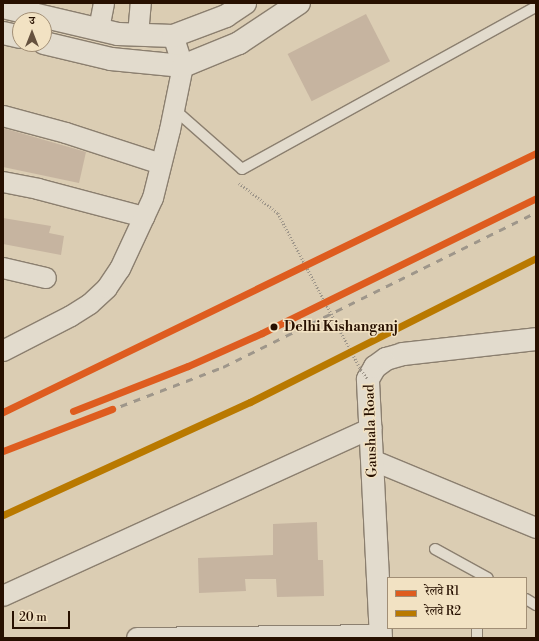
<!DOCTYPE html>
<meta charset="utf-8">
<style>
body{margin:0}
#map{position:relative;width:539px;height:641px;overflow:hidden;background:#dbcdb3;font-family:"Libre Bodoni","Noto Serif Devanagari",serif}
div>[style]{position:absolute}
.building>*{inset:0;background:#c6b4a0;transform-origin:0 0}
.path>*{height:2.5px;margin-top:-1.25px;transform-origin:0;background:repeating-linear-gradient(90deg,#9e968a 0 1px,transparent 0 3px)}
.roads{filter:drop-shadow(1px 0 #8b7f6f) drop-shadow(-1px 0 #8b7f6f) drop-shadow(0 1px #8b7f6f) drop-shadow(0 -1px #8b7f6f)}
.lane>*{height:10px;margin:-5px;padding:0 5px;transform-origin:5px;border-radius:5px;background:#e2dbcd}
.street>*{height:20px;margin:-10px;padding:0 10px;transform-origin:10px;border-radius:10px;background:#e2dbcd}
.secondary>*{height:22px;margin:-11px;padding:0 11px;transform-origin:11px;border-radius:11px;background:#e2dbcd}
.rail>*{height:3px;margin-top:-1.5px;transform-origin:0;background:repeating-linear-gradient(90deg,#9e968a 0 7px,transparent 0 14px)}
.path-bridge>*{height:2.5px;margin-top:-1.25px;transform-origin:0;background:repeating-linear-gradient(90deg,#9e968a 0 1px,transparent 0 3px)}
.rail-1>*{height:7px;margin:-3.5px;padding:0 3.5px;transform-origin:3.5px;border-radius:3.5px;background:#de5c1f}
.rail-2>*{height:7px;margin:-3.5px;padding:0 3.5px;transform-origin:3.5px;border-radius:3.5px;background:#b97900}
.dots>*{width:11px;height:11px;translate:-50% -50%;box-sizing:border-box;border:2px solid #f2e2c3;border-radius:50%}
span{translate:-50% -50%;white-space:nowrap;text-align:center;line-height:1.15;-webkit-text-stroke:3px #f2e2c3;paint-order:stroke}
.stop-label{font-size:14px;color:#271000;font-weight:700}
.left{translate:0 -50%;text-align:left}
.street-label{font-size:14px;color:#271000}
.frame{position:absolute;inset:0;border:4px solid #271000;pointer-events:none}
.legend{position:absolute;left:387px;top:577px;width:140px;height:52px;box-sizing:border-box;background:#f2e2c3;border:1px solid #a18e75;margin:0;padding:5px 7px;list-style:none;font-size:12px;color:#271000}
.legend li{display:flex;align-items:center;gap:8px;height:20px}
.legend b{width:20px;border:1px solid #a18e75}
.north{position:absolute;left:12px;top:12px;width:40px;height:40px;box-sizing:border-box;background:#f2e2c3;border:1px solid #a18e75;border-radius:50%;rotate:0deg;font-size:11px;font-weight:700;line-height:16px;text-align:center;color:#271000}
.north::after{content:'';display:block;margin:auto;width:14px;height:18px;background:#66523f;clip-path:polygon(50% 0,100% 100%,50% 72%,0 100%)}
.scale{position:absolute;left:12px;top:611px;width:58px;height:18px;box-sizing:border-box;border:2px solid #271000;border-top:0;padding-left:5px;font-size:12px;line-height:14px;white-space:nowrap;color:#271000;-webkit-text-stroke:3px #f2e2c3;paint-order:stroke}
</style>
<div id="map">
<div class="building">
<div style="left:366px;top:14px;width:53px;height:88px;rotate:63deg"></div>
<div style="clip-path:polygon(3px 128px,86px 152px,79px 183px,3px 167px)"></div>
<div style="clip-path:polygon(3px 218px,51px 226px,49px 233px,64px 236px,61px 255px,3px 244px)"></div>
<div style="clip-path:polygon(317px 522px,318px 560px,323px 560px,324px 596px,277px 597px,276px 579px,245px 579px,246px 591px,199px 593px,198px 558px,273px 555px,273px 524px)"></div>
</div>
<div class="path">
<div style="left:239px;top:183px;width:49px;rotate:37.6deg"></div>
</div>
<div class="roads">
<div class="lane">
<div style="left:175px;top:110px;width:89px;rotate:41.4deg"></div>
<div style="left:242px;top:169px;width:336px;rotate:-28.9deg"></div>
<div style="left:435px;top:549px;width:60px;rotate:28.7deg"></div>
<div style="left:526px;top:599px;width:12px;rotate:31deg"></div>
<div style="left:477px;top:628px;width:10px;rotate:90deg"></div>
</div>
<div class="street">
<div style="left:99px;top:29px;width:26px;rotate:-79deg"></div>
<div style="left:138px;top:35px;width:32px;rotate:-85deg"></div>
<div style="left:3px;top:116px;width:65px;rotate:15.1deg"></div>
<div style="left:66px;top:133px;width:100px;rotate:18.1deg"></div>
<div style="left:3px;top:182px;width:36px;rotate:11deg"></div>
<div style="left:38px;top:189px;width:110px;rotate:14.8deg"></div>
<div style="left:3px;top:268px;width:44px;rotate:13.1deg"></div>
<div style="left:3px;top:351px;width:76px;rotate:-27.2deg"></div>
<div style="left:71px;top:316px;width:22px;rotate:-32deg"></div>
<div style="left:90px;top:304px;width:23px;rotate:-43deg"></div>
<div style="left:107px;top:288px;width:23px;rotate:-56deg"></div>
<div style="left:120px;top:269px;width:78px;rotate:-65.1deg"></div>
<div style="left:153px;top:198px;width:70px;rotate:-76deg"></div>
<div style="left:170px;top:130px;width:65px;rotate:-78.5deg"></div>
<div style="left:183px;top:66px;width:32px;rotate:-108deg"></div>
<div style="left:372px;top:460px;width:178px;rotate:22.5deg"></div>
<div style="left:3px;top:596px;width:405px;rotate:-24.5deg"></div>
<div style="left:137px;top:638px;width:244px;rotate:-0.7deg"></div>
</div>
<div class="secondary">
<div style="left:3px;top:7px;width:118px;rotate:13.2deg"></div>
<div style="left:118px;top:34px;width:55px;rotate:2.1deg"></div>
<div style="left:173px;top:36px;width:57px;rotate:-20.7deg"></div>
<div style="left:226px;top:16px;width:23px;rotate:-34deg"></div>
<div style="left:3px;top:33px;width:17px;rotate:13deg"></div>
<div style="left:44px;top:43px;width:69px;rotate:13.4deg"></div>
<div style="left:111px;top:59px;width:72px;rotate:5.6deg"></div>
<div style="left:183px;top:66px;width:61px;rotate:-22.3deg"></div>
<div style="left:239px;top:43px;width:72px;rotate:-33.7deg"></div>
<div style="left:381px;top:638px;width:259px;rotate:-92.9deg"></div>
<div style="left:368px;top:379px;width:14px;rotate:-60deg"></div>
<div style="left:375px;top:367px;width:14px;rotate:-36deg"></div>
<div style="left:386px;top:359px;width:18px;rotate:-16deg"></div>
<div style="left:403px;top:354px;width:134px;rotate:-6.4deg"></div>
</div>
</div>
<div class="rail">
<div style="left:3px;top:451px;width:235px;rotate:-20.9deg"></div>
<div style="left:223px;top:367px;width:349px;rotate:-26.3deg"></div>
</div>
<div class="path-bridge">
<div style="left:278px;top:213px;width:178px;rotate:62.1deg"></div>
<div style="left:361px;top:370px;width:11px;rotate:52deg"></div>
</div>
<div class="rail-1">
<div style="left:73px;top:411px;width:123px;rotate:-21.4deg"></div>
<div style="left:188px;top:366px;width:81px;rotate:-24deg"></div>
<div style="left:262px;top:333px;width:305px;rotate:-26.2deg"></div>
<div style="left:3px;top:412px;width:593px;rotate:-25.92deg"></div>
<div style="left:3px;top:451px;width:117px;rotate:-21.1deg"></div>
</div>
<div class="rail-2">
<div style="left:3px;top:515px;width:272px;rotate:-24.6deg"></div>
<div style="left:250px;top:402px;width:320px;rotate:-26.7deg"></div>
</div>
<div class="dots">
<div style="left:274px;top:327px;background:#271000"></div>
</div>
<div class="stop-label">
<span class="left" style="left:284px;top:327px">Delhi Kishanganj</span>
</div>
<div class="street-label">
<span style="left:371px;top:431px;rotate:-92deg">Gaushala Road</span>
</div>
<div class="frame"></div>
<ul class="legend">
<li><b style="height:5px;background:#de5c1f"></b>रेलवे R1</li>
<li><b style="height:5px;background:#b97900"></b>रेलवे R2</li>
</ul>
<div class="north">उ</div>
<div class="scale">20 m</div>
</div>
